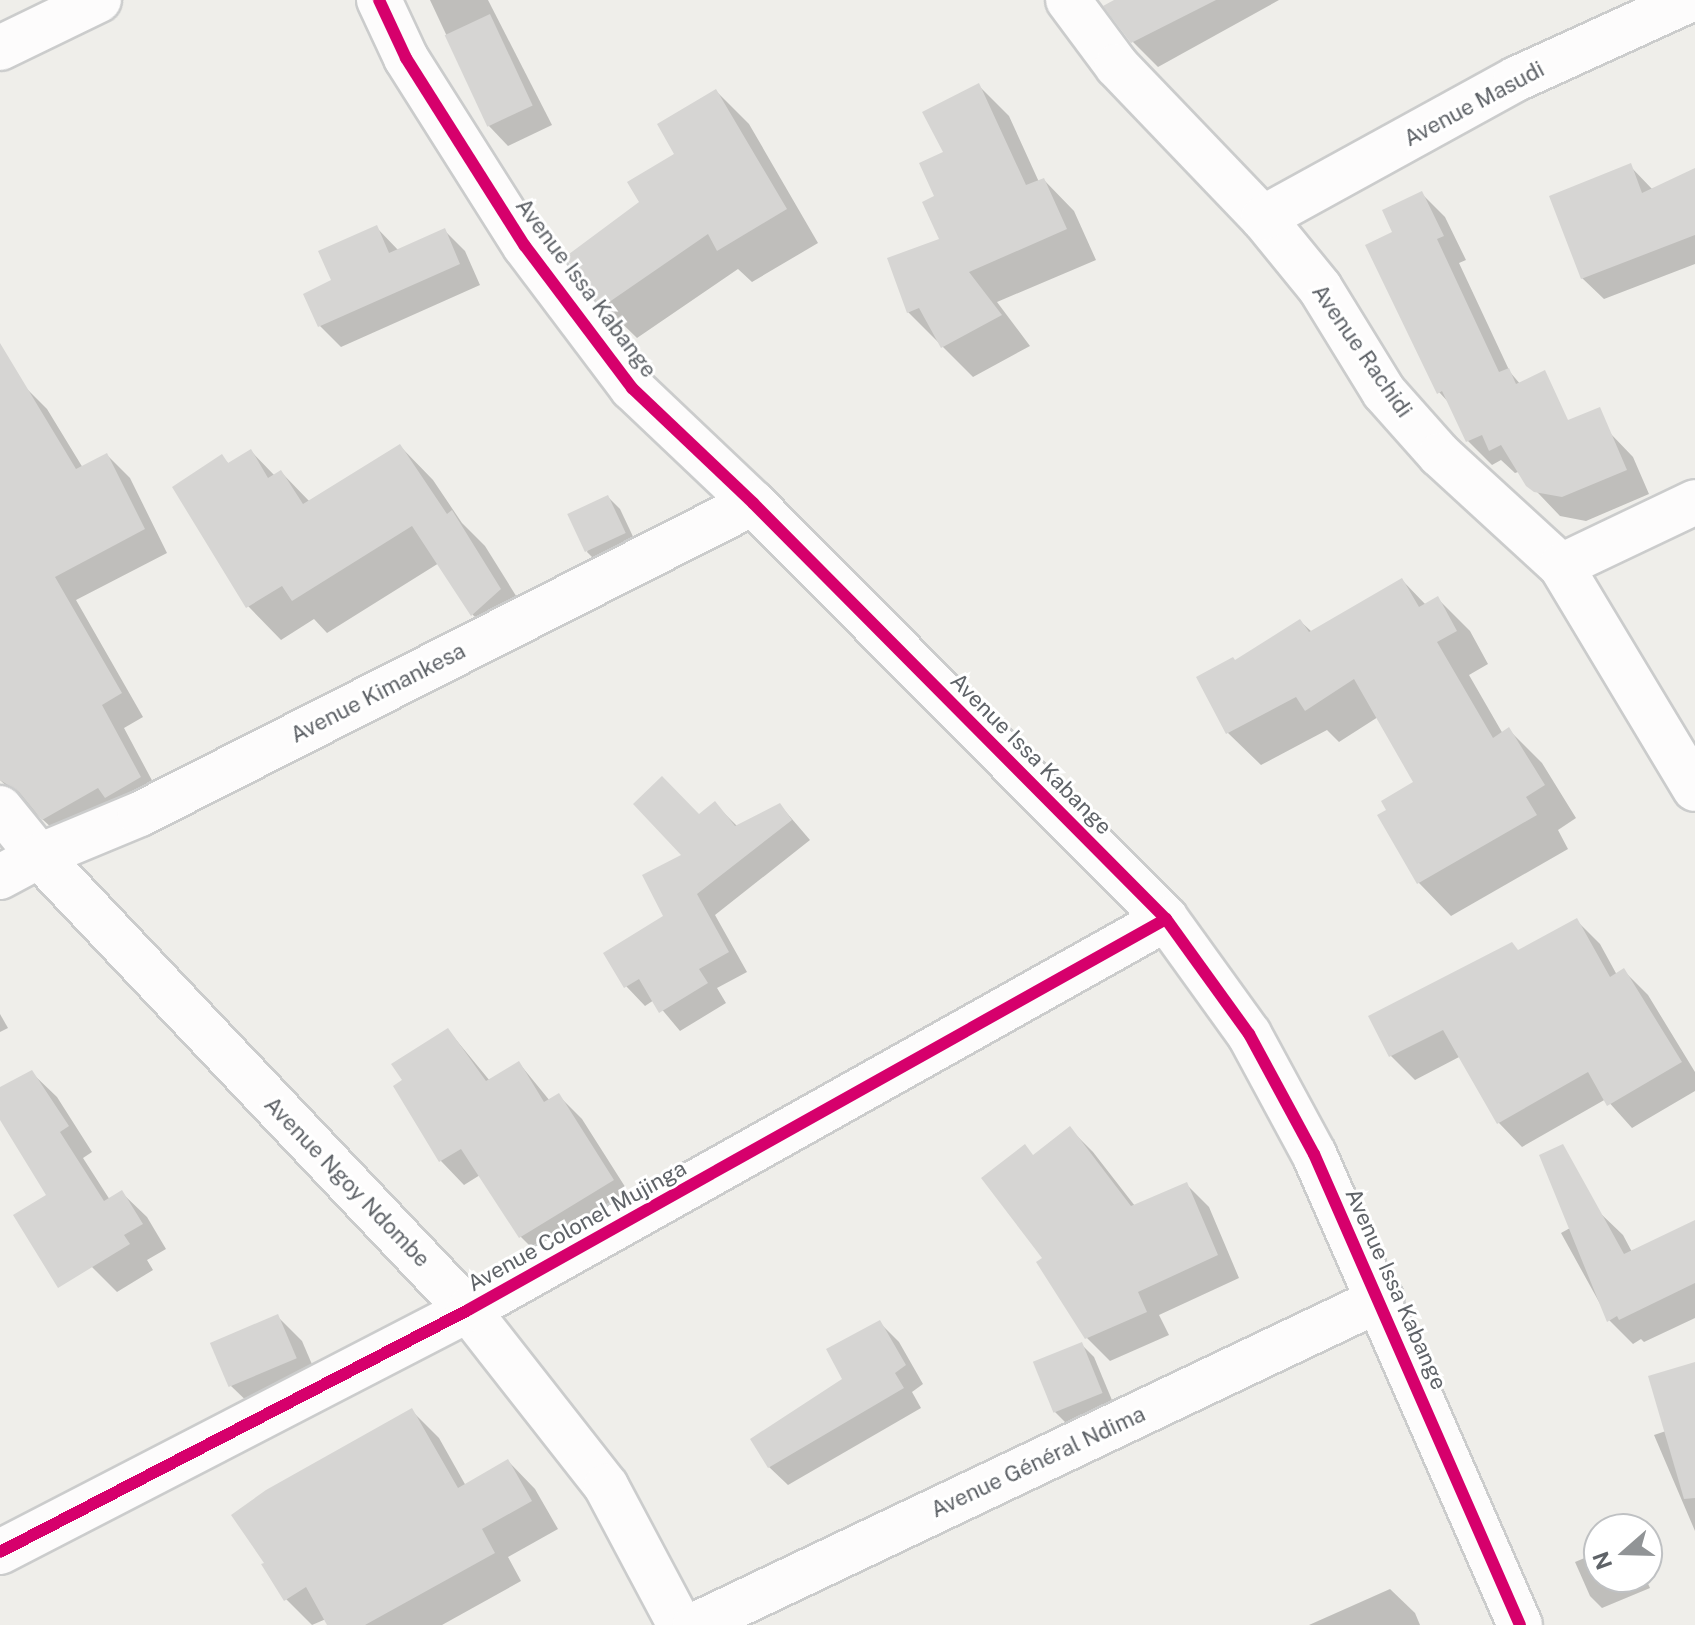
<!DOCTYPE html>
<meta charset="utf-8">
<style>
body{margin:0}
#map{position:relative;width:1695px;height:1625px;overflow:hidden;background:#efeeea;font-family:"Public Sans",sans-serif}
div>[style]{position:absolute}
.shadow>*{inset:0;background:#0003}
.building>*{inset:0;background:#d6d5d3;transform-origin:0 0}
.roads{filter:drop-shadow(2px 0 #cbcccc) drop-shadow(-2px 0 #cbcccc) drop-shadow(0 2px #cbcccc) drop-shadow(0 -2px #cbcccc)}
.minor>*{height:44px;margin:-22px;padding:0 22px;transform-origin:22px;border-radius:22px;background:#fdfcfc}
.cycleway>*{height:12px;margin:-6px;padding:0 6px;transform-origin:6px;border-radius:6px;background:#d6006c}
span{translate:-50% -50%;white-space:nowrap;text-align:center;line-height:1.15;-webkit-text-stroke:6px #fff;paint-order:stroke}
.street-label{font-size:22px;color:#5f6368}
.north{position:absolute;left:1583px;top:1513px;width:80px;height:80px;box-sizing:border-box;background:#fff;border:2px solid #bfc1c3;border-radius:50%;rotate:250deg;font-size:22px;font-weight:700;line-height:32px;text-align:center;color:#5f6368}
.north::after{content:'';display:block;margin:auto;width:28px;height:36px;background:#919496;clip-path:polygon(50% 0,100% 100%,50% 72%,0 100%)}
</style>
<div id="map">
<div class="shadow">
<div style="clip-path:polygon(430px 0,488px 0,552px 125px,508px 146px,489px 126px)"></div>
<div style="clip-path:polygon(1119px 0,1279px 0,1158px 67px,1133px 42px,1106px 6px)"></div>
<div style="clip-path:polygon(979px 86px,1009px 116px,1039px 182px,1044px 180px,1074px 211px,1096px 260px,997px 302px,1030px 346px,973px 377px,908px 312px,942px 240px,936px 197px,946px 153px)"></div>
<div style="clip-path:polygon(716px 91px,749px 124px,818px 243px,752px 282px,738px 269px,637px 338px,604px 306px,642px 203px)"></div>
<div style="clip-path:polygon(1630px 166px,1653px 190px,1695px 170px,1695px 264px,1604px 299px,1582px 278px)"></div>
<div style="clip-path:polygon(1421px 193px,1445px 217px,1466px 260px,1459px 263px,1510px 372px,1574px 448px,1610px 433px,1633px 457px,1649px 494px,1586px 521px,1560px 516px,1518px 472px,1515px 473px,1501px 460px,1492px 465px,1468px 441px,1451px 405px,1439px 392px,1395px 233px)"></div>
<div style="clip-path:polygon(376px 227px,399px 251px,444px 230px,465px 251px,480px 285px,341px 347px,320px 326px,334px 281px)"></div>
<div style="clip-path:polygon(24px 386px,47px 409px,83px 468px,107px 455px,130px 478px,167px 553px,76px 600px,143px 717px,124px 728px,163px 801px,67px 842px,0 780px,0 400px)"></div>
<div style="clip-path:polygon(400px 446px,433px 480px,462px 523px,485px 546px,533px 623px,506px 648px,473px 615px,439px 563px,327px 633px,314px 619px,281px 640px,248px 606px,222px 457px,229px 464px,251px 451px,275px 476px,281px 472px,310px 502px)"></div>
<div style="clip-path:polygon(608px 497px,620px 509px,637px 545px,599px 564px,587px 552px)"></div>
<div style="clip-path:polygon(1402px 580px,1426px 605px,1438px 599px,1470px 631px,1488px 664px,1469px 675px,1503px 734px,1509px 730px,1542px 763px,1576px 818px,1558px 830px,1568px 849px,1451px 916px,1419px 883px,1389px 810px,1416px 783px,1378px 717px,1339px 742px,1327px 730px,1261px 765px,1228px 733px,1236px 662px,1300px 621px,1312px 632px)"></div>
<div style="clip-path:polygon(715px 804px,738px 827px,780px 805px,810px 840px,715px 915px,747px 972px,717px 988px,726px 1003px,680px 1031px,654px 1000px,645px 1006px,626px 986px,665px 917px,700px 817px)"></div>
<div style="clip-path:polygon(1576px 920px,1600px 944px,1617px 975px,1624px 971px,1648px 995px,1695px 1072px,1695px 1091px,1632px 1128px,1606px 1099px,1522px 1147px,1499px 1123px,1461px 1056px,1415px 1080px,1391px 1056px,1371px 1017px,1518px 952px)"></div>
<div style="clip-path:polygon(0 1014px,8px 1028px,0 1032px)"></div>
<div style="clip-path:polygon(448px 1030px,490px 1081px,519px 1063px,550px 1101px,558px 1095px,582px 1119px,636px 1204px,544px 1260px,520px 1236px,480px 1175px,464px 1185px,441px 1161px,396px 1087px)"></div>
<div style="clip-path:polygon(32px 1073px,57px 1097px,92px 1152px,83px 1158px,110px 1200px,122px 1193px,147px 1217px,166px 1249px,147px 1260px,153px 1270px,117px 1292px,92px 1267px,0 1117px,0 1089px)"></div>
<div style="clip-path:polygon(1070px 1129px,1093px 1152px,1135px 1206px,1186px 1184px,1209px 1207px,1239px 1278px,1159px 1315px,1169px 1335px,1110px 1361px,1087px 1338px,1045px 1259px)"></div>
<div style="clip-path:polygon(1599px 1212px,1623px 1235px,1632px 1252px,1695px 1221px,1695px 1318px,1644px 1342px,1641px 1339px,1633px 1344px,1609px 1320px,1561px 1233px)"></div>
<div style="clip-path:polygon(277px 1316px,302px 1341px,320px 1383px,256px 1410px,231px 1386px)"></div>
<div style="clip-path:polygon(880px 1323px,899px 1342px,923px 1384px,912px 1392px,921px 1408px,788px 1485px,769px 1467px,844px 1380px)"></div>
<div style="clip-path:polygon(1082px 1345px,1094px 1357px,1114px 1405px,1067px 1424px,1055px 1412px)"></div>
<div style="clip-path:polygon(1695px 1364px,1695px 1531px,1654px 1435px,1666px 1431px)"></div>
<div style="clip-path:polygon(411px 1410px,439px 1438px,466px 1486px,508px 1461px,535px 1489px,558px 1529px,508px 1557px,521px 1581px,442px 1625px,330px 1625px,326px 1619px,312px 1625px,286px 1599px)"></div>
<div style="clip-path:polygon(1599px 1552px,1599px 1577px,1645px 1577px,1650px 1588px,1602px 1608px,1590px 1596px,1575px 1562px)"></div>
<div style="clip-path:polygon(1390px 1589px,1415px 1613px,1420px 1625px,1309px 1625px)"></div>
</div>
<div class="building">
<div style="clip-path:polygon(1114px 0,1216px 0,1131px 43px,1103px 6px)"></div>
<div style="left:490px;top:14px;width:101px;height:50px;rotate:65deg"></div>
<div style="clip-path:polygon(979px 83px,1026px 185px,1044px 178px,1067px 229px,969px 272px,1002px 315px,941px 348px,919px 308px,907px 313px,887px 258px,939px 239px,922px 202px,934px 196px,919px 163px,943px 152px,922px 112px)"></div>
<div style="clip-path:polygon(716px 89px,787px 209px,717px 251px,708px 234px,602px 307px,565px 257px,639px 202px,627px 182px,674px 154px,657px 124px)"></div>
<div style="clip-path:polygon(1631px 163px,1642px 193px,1695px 168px,1695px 235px,1581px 279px,1549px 196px)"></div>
<div style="clip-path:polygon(1422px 191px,1444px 236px,1437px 239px,1499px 372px,1509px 368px,1516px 384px,1545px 370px,1568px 420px,1600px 407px,1627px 470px,1562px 497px,1534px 492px,1526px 486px,1501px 445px,1489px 451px,1482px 435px,1466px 442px,1442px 391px,1437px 394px,1365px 245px,1392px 232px,1382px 210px)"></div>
<div style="clip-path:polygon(377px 225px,389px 253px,445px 228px,460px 264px,318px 327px,303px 294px,331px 280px,318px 251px)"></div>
<div style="clip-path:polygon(0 343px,76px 469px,107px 453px,145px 529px,55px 577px,122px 693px,102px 705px,141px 777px,105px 798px,98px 788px,42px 820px,19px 792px,0 780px)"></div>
<div style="clip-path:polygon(400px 444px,447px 514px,452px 510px,501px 589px,471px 616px,412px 526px,292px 601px,282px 586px,246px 608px,172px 487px,222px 454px,228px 463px,251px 449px,268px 478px,281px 470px,303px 504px)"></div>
<div style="left:608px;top:495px;width:42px;height:45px;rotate:65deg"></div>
<div style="clip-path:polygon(1402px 578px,1419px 607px,1438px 596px,1457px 631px,1437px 642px,1493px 738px,1509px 727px,1545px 785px,1526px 797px,1537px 815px,1417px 884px,1377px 815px,1386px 810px,1381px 801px,1413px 782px,1354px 679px,1305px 711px,1296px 697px,1226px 734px,1196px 677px,1233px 657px,1235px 660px,1300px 619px,1309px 632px)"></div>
<div style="clip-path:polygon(662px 776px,699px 814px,715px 801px,735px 826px,780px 803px,792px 820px,697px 894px,729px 952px,699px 969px,708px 983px,659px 1013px,639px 979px,624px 988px,603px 953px,663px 916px,642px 875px,681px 855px,633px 804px)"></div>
<div style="clip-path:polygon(1577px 918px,1610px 977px,1624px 968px,1682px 1062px,1607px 1106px,1588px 1072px,1497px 1124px,1443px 1030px,1389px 1057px,1368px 1016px,1512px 942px,1518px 950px)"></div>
<div style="clip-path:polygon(448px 1028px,486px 1081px,519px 1061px,544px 1102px,559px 1093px,614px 1180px,519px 1238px,461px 1149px,439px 1162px,393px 1086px,402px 1080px,391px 1064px)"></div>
<div style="clip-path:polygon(32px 1070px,69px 1126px,60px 1132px,104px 1201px,122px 1190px,143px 1224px,124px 1235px,130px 1244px,58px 1288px,13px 1215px,46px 1195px,0 1120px,0 1087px)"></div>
<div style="clip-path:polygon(1070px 1126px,1131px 1206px,1187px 1182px,1218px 1255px,1138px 1292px,1147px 1312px,1085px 1339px,1036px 1262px,1042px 1258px,981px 1178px,1025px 1144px,1033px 1155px)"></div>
<div style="clip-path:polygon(1563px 1144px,1624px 1254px,1695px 1220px,1695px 1283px,1619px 1320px,1617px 1316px,1607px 1322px,1539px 1155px)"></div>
<div style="left:278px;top:1314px;width:48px;height:74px;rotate:67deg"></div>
<div style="clip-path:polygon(880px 1320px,906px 1365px,895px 1373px,904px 1388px,768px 1468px,750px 1439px,842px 1379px,826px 1349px)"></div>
<div style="left:1082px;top:1342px;width:55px;height:53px;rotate:68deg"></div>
<div style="clip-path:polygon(1695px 1362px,1695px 1498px,1684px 1499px,1648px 1376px)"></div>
<div style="clip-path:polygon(412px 1408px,458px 1488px,508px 1459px,532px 1501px,482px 1529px,495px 1553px,365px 1625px,327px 1625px,306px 1587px,284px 1601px,261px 1564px,264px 1563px,231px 1515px,266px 1490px)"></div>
</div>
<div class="roads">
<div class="minor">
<div style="left:379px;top:0;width:64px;rotate:65deg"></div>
<div style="left:406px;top:58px;width:222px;rotate:57.7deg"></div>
<div style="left:525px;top:246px;width:178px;rotate:53deg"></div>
<div style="left:632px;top:388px;width:167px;rotate:43.5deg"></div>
<div style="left:753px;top:503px;width:586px;rotate:45.21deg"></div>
<div style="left:1166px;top:919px;width:142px;rotate:54.2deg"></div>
<div style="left:1249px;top:1034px;width:136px;rotate:61.6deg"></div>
<div style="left:1314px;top:1154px;width:514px;rotate:66.38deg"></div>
<div style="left:1068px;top:0;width:82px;rotate:53.4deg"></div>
<div style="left:1117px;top:66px;width:211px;rotate:46.2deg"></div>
<div style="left:1263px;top:218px;width:90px;rotate:50.8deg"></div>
<div style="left:1320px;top:288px;width:122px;rotate:58.4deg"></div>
<div style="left:1384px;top:392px;width:84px;rotate:48.4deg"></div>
<div style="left:1440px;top:455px;width:164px;rotate:42.5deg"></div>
<div style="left:1561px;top:566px;width:260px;rotate:59deg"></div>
<div style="left:0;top:48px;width:110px;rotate:-25.9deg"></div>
<div style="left:1263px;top:218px;width:289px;rotate:-28.8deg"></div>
<div style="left:1516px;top:79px;width:190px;rotate:-24.5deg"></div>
<div style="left:1561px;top:566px;width:148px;rotate:-25.5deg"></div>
<div style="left:0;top:808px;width:62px;rotate:50.9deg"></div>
<div style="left:39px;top:856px;width:625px;rotate:46.62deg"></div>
<div style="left:468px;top:1310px;width:224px;rotate:51.9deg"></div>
<div style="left:606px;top:1486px;width:157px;rotate:62deg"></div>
<div style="left:0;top:877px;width:44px;rotate:-28.3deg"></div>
<div style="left:39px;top:856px;width:109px;rotate:-22.6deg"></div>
<div style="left:140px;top:814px;width:687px;rotate:-26.9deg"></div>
<div style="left:0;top:1552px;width:527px;rotate:-27.34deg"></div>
<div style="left:468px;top:1310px;width:800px;rotate:-29.26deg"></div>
<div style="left:695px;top:1625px;width:760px;rotate:-25.42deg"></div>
</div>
</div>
<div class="cycleway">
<div style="left:379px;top:0;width:64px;rotate:65deg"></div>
<div style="left:406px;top:58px;width:222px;rotate:57.7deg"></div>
<div style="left:525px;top:246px;width:178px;rotate:53deg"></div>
<div style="left:632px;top:388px;width:167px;rotate:43.5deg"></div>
<div style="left:753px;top:503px;width:586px;rotate:45.21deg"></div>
<div style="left:1166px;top:919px;width:142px;rotate:54.2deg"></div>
<div style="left:1249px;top:1034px;width:136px;rotate:61.6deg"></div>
<div style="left:1314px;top:1154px;width:514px;rotate:66.38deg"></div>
<div style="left:0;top:1552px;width:527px;rotate:-27.34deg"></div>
<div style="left:468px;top:1310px;width:800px;rotate:-29.26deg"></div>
</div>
<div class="street-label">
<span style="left:1474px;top:104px;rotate:-28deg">Avenue Masudi</span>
<span style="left:586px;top:288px;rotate:53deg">Avenue Issa Kabange</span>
<span style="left:1362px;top:351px;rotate:55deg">Avenue Rachidi</span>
<span style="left:378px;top:693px;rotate:-27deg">Avenue Kimankesa</span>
<span style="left:1031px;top:754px;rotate:45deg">Avenue Issa Kabange</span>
<span style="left:347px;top:1182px;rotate:46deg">Avenue Ngoy Ndombe</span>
<span style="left:577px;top:1226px;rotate:-29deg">Avenue Colonel Mujinga</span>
<span style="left:1396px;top:1289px;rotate:66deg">Avenue Issa Kabange</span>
<span style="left:1038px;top:1462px;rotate:-25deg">Avenue Général Ndima</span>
</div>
<div class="north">N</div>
</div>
